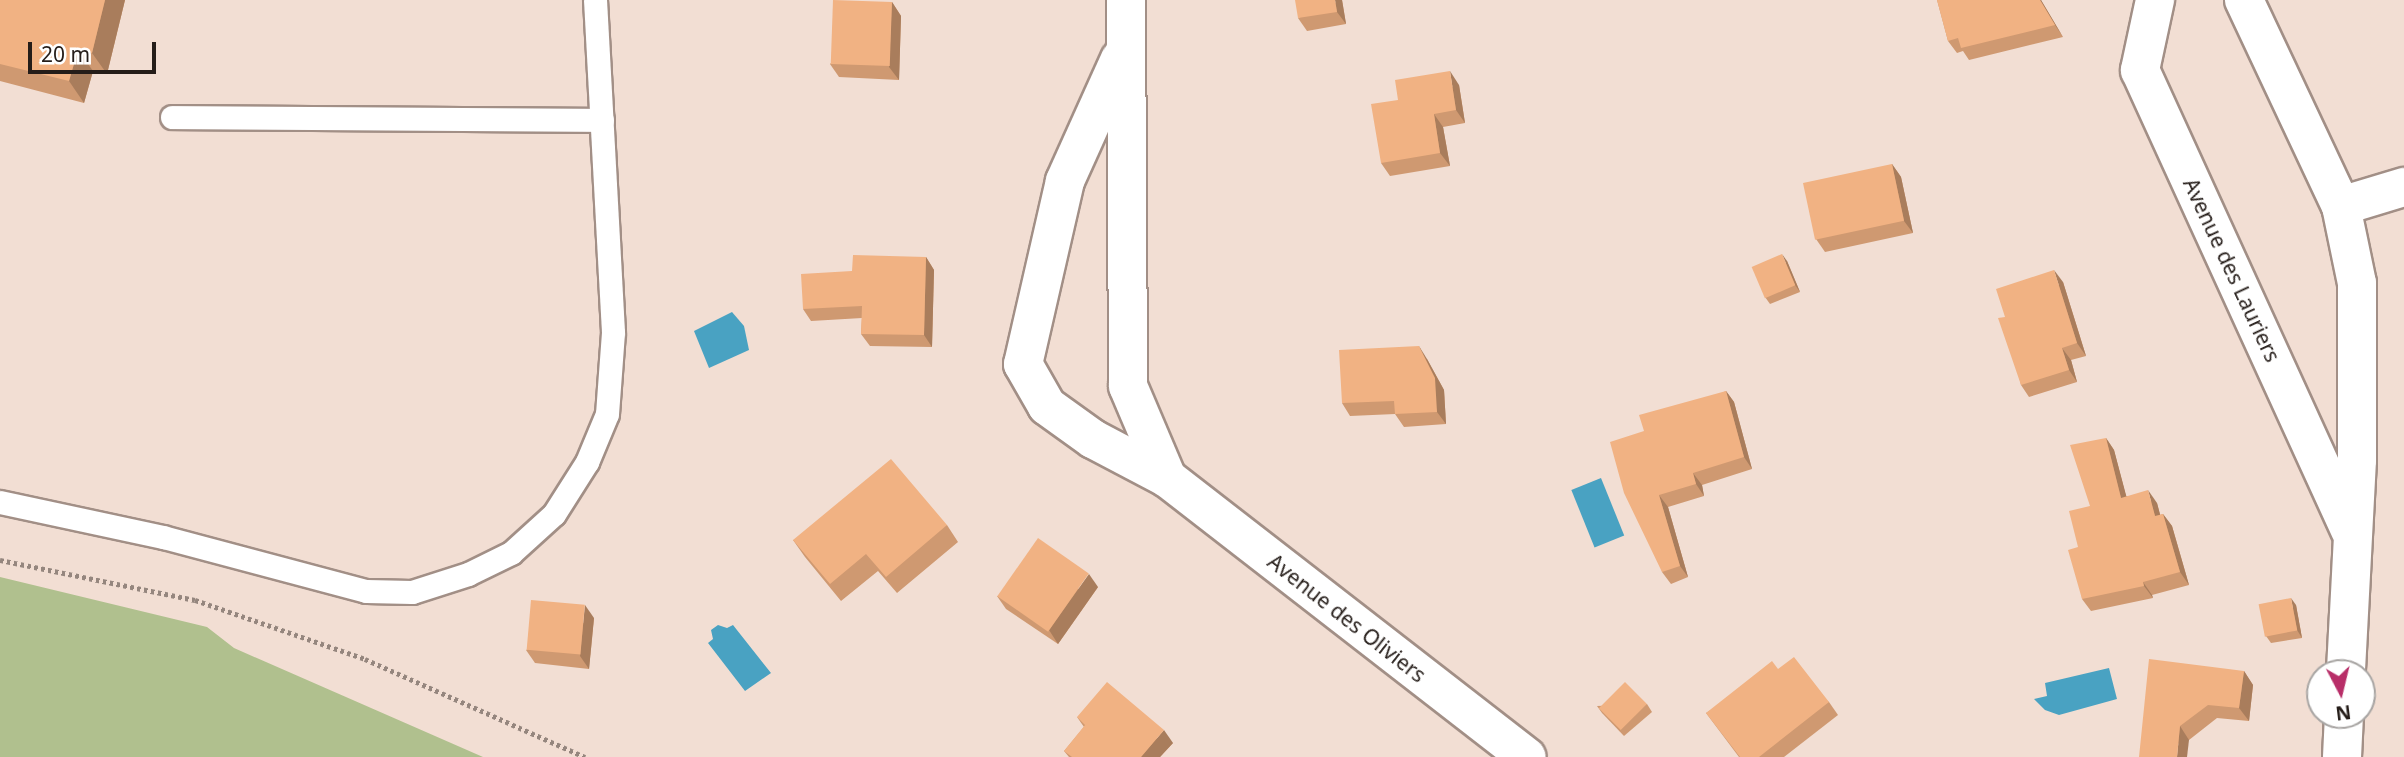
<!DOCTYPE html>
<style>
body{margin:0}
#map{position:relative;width:2404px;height:757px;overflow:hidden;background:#f2ded3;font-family:"Noto Sans",sans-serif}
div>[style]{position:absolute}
.green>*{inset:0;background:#b0c08e}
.water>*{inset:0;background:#49a2c2;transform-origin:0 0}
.path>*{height:4.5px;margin-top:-2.25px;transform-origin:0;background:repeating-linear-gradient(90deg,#95867e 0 3.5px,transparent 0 7px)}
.roads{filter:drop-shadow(2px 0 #a28f86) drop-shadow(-2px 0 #a28f86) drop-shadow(0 2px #a28f86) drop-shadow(0 -2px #a28f86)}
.service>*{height:23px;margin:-11.5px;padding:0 11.5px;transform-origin:11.5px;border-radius:11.5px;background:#fff}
.minor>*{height:38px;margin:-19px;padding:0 19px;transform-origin:19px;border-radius:19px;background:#fff}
.wall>*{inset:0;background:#cf9971}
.shaded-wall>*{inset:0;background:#a97d5c}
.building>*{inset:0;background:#f1b283;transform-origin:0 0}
span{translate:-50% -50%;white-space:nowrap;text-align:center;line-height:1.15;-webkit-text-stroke:5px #fff;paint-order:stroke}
.street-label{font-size:21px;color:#251d19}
.north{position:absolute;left:2306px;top:659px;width:70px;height:70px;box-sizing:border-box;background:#fff;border:2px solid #a8a5a3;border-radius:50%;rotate:173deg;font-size:19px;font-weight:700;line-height:28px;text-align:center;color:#251d19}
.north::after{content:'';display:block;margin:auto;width:24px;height:32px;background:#b82e68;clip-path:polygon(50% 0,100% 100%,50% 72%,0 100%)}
.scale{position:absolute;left:28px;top:42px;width:128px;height:32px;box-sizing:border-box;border:4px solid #251d19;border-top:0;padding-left:9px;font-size:21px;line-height:24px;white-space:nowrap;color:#251d19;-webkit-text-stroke:5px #fff;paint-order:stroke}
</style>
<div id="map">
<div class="green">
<div style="clip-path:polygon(0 577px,207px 627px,234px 648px,483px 757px,0 757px)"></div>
</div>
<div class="water">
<div style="clip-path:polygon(732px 312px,744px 326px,749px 350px,709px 368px,694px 331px)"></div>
<div style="left:1601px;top:478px;width:62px;height:32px;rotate:68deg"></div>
<div style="clip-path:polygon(718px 625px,727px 628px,733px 625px,771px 673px,745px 691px,708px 643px,713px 639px,711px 630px)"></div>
<div style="clip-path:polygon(2109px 668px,2117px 699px,2059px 715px,2045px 710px,2034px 699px,2047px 696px,2045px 683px)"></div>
</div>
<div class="path">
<div style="left:0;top:560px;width:199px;rotate:11.6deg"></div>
<div style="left:195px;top:600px;width:180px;rotate:19.1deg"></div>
<div style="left:365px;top:659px;width:241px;rotate:24deg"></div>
</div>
<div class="roads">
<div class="service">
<div style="left:172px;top:117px;width:430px;rotate:0.4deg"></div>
<div style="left:0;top:502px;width:167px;rotate:12.1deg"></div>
<div style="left:163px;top:537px;width:210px;rotate:14.9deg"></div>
<div style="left:366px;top:591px;width:46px;rotate:1.2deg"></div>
<div style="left:412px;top:592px;width:59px;rotate:-17.8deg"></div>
<div style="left:468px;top:574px;width:48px;rotate:-26deg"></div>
<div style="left:511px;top:553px;width:58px;rotate:-42.2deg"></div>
<div style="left:554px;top:514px;width:62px;rotate:-57.6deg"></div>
<div style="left:587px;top:462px;width:52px;rotate:-67.4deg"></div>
<div style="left:607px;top:414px;width:82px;rotate:-85.8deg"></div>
<div style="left:613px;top:332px;width:332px;rotate:-93.1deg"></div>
</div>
<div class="minor">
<div style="left:1126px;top:0;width:386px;rotate:89.7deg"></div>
<div style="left:1128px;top:386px;width:100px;rotate:67deg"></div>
<div style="left:1167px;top:478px;width:455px;rotate:37.8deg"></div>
<div style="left:2155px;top:0;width:72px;rotate:102.1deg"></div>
<div style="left:2140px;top:70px;width:506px;rotate:65.46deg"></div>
<div style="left:2244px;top:0;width:228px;rotate:64.8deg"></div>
<div style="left:2341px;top:206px;width:79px;rotate:78.3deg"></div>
<div style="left:2357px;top:283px;width:177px;rotate:90deg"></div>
<div style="left:2357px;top:460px;width:213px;rotate:93deg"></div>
<div style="left:1120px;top:59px;width:134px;rotate:114.3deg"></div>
<div style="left:1065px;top:181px;width:188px;rotate:102.9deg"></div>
<div style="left:1023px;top:364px;width:48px;rotate:60.3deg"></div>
<div style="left:1047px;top:406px;width:57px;rotate:35.7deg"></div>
<div style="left:1093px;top:439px;width:84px;rotate:27.8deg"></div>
<div style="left:2341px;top:206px;width:66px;rotate:-16.8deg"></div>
<div style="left:2342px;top:757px;width:42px;rotate:-87.3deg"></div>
</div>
</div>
<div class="wall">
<div style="clip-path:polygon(0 0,125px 0,107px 74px,93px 71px,84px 103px,0 81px)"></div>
<div style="clip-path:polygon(1342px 0,1346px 24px,1307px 31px,1298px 18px)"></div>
<div style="clip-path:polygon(1937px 0,2041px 0,2063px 37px,1969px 60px,1963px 51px,1957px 53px,1948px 41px)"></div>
<div style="clip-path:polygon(892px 2px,901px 16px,899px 80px,839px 77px,830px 64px)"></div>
<div style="clip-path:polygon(1459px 85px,1465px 123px,1443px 127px,1450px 166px,1390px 176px,1381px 163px,1398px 100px)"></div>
<div style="clip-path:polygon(1892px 164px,1901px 177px,1913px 233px,1825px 252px,1816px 239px)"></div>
<div style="clip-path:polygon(926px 257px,934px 270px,932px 347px,870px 346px,861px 334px,862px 318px,811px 321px,803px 309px,852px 271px)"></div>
<div style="clip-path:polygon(1787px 261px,1800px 292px,1770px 304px,1765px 297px)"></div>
<div style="clip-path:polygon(2063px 282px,2086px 356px,2071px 360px,2077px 382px,2029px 397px,2021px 385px,2005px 317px)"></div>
<div style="clip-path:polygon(1427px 359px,1444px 390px,1446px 424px,1404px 427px,1395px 414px,1350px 416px,1342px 403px)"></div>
<div style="clip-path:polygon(1726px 391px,1734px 402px,1752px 469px,1702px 485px,1704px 496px,1668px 507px,1688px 577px,1671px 584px,1662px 572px,1644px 431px)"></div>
<div style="clip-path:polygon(2106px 438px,2114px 450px,2126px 496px,2157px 503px,2160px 515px,2163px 514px,2172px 526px,2189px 585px,2152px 595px,2153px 598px,2091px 611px,2082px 599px,2078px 547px,2090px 506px)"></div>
<div style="clip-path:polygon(947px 525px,958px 542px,897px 593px,878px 571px,841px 601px,805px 557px,793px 540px)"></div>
<div style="clip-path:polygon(1098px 587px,1058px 644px,1006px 609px,997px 596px)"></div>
<div style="clip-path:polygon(2296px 605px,2302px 638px,2271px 643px,2266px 636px)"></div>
<div style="clip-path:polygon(594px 618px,589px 669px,535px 663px,526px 650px)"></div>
<div style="clip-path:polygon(1778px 669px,1829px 702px,1838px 715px,1784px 757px,1739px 757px,1706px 713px)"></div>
<div style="clip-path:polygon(2244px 671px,2253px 685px,2249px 721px,2217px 718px,2189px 740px,2139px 757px)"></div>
<div style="clip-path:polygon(1647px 704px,1652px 712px,1624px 736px,1602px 713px,1597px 706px)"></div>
<div style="clip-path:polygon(1077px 717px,1173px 743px,1160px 757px,1069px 757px,1064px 751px,1084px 727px)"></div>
</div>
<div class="shaded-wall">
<div style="clip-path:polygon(105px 0,125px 0,107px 74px,92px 53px)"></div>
<div style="clip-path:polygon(1335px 0,1342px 0,1346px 24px,1337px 12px)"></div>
<div style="clip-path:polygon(2040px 0,2041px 0,2063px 37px,2055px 25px)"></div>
<div style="clip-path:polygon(892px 2px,901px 16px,899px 80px,889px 67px)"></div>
<div style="clip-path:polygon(78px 50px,93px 71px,84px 103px,69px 81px)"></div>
<div style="clip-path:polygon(1450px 71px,1459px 85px,1465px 123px,1456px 110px)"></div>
<div style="clip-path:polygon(1434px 114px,1443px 127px,1450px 166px,1440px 153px)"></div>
<div style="clip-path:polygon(1892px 164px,1901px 177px,1913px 233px,1904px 221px)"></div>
<div style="clip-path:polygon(1782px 254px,1787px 261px,1800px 292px,1795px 285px)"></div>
<div style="clip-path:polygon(926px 257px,934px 270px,932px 347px,924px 335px)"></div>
<div style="clip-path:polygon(2054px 270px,2063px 282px,2086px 356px,2077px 343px)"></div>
<div style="clip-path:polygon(1419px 346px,1427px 359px,1444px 390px,1446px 424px,1437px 412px)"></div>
<div style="clip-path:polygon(2062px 348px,2071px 360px,2077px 382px,2069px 370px)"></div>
<div style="clip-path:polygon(1726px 391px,1734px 402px,1752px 469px,1744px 457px)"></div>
<div style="clip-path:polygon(2106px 438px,2114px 450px,2130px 510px,2121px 498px)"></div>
<div style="clip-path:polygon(1693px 473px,1702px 485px,1704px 496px,1696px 484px)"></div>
<div style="clip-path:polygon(2148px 490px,2157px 503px,2164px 529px,2155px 516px)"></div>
<div style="clip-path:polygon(1659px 495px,1668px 507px,1688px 577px,1680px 566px)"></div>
<div style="clip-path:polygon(2163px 514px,2172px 526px,2189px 585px,2180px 572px)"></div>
<div style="clip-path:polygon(1089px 574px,1098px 587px,1058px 644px,1049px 630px)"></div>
<div style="clip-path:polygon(2143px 582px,2152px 595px,2153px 598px,2144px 586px)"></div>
<div style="clip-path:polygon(2291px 598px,2296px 605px,2302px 638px,2297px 630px)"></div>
<div style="clip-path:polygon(585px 605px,594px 618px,589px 669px,580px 656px)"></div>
<div style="clip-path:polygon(2244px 671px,2253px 685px,2249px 721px,2239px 708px)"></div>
<div style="clip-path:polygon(2180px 726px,2189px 740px,2187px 757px,2177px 757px)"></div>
<div style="clip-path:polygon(1164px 730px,1173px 743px,1160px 757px,1141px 757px)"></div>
</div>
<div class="building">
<div style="clip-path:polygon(0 0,105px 0,92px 53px,78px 50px,69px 81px,0 64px)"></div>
<div style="left:833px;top:0;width:59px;height:64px;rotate:2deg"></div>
<div style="clip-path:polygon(1295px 0,1335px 0,1337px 12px,1298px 18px)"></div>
<div style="clip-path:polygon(1937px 0,2040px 0,2055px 25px,1961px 48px,1958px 38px,1948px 41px)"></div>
<div style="clip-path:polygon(1450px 71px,1456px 110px,1434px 114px,1440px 153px,1381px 163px,1371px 104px,1398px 100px,1395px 80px)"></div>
<div style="left:1892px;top:164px;width:58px;height:91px;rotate:78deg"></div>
<div style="left:1782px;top:254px;width:34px;height:33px;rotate:67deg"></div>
<div style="clip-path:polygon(853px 255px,926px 257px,924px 335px,861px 334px,862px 306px,803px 309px,801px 274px,852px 271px)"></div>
<div style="clip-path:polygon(2054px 270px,2077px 343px,2062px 348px,2069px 370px,2021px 385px,1998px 318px,2005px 317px,1996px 289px)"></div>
<div style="clip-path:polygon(1419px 346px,1435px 378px,1437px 412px,1395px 414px,1394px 401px,1342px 403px,1339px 350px)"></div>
<div style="clip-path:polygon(1726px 391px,1744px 457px,1693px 473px,1696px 484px,1659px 495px,1680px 566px,1662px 572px,1624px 493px,1610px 442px,1644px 431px,1639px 415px)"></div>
<div style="clip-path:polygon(2106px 438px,2121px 498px,2148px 490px,2155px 516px,2163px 514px,2180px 572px,2143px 582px,2144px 586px,2082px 599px,2068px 550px,2078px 547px,2069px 511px,2090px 506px,2070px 445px)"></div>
<div style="clip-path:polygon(891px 459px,947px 525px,886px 577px,866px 554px,830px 584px,793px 540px)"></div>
<div style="left:1038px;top:538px;width:62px;height:71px;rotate:35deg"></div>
<div style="left:2291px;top:598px;width:33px;height:33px;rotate:79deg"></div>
<div style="left:531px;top:600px;width:54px;height:50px;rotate:5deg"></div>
<div style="clip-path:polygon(1794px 657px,1829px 702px,1759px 757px,1740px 757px,1706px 713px,1772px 661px,1778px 669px)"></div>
<div style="clip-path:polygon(2149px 659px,2244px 671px,2239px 708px,2208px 705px,2180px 726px,2177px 757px,2139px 757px)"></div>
<div style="clip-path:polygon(1107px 682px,1164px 730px,1141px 757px,1072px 757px,1064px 751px,1085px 725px,1077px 717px)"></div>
<div style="left:1625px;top:682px;width:31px;height:37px;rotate:45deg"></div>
</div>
<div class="street-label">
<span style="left:2232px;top:270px;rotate:65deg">Avenue des Lauriers</span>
<span style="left:1347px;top:618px;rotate:38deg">Avenue des Oliviers</span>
</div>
<div class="north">N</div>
<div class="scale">20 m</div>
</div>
